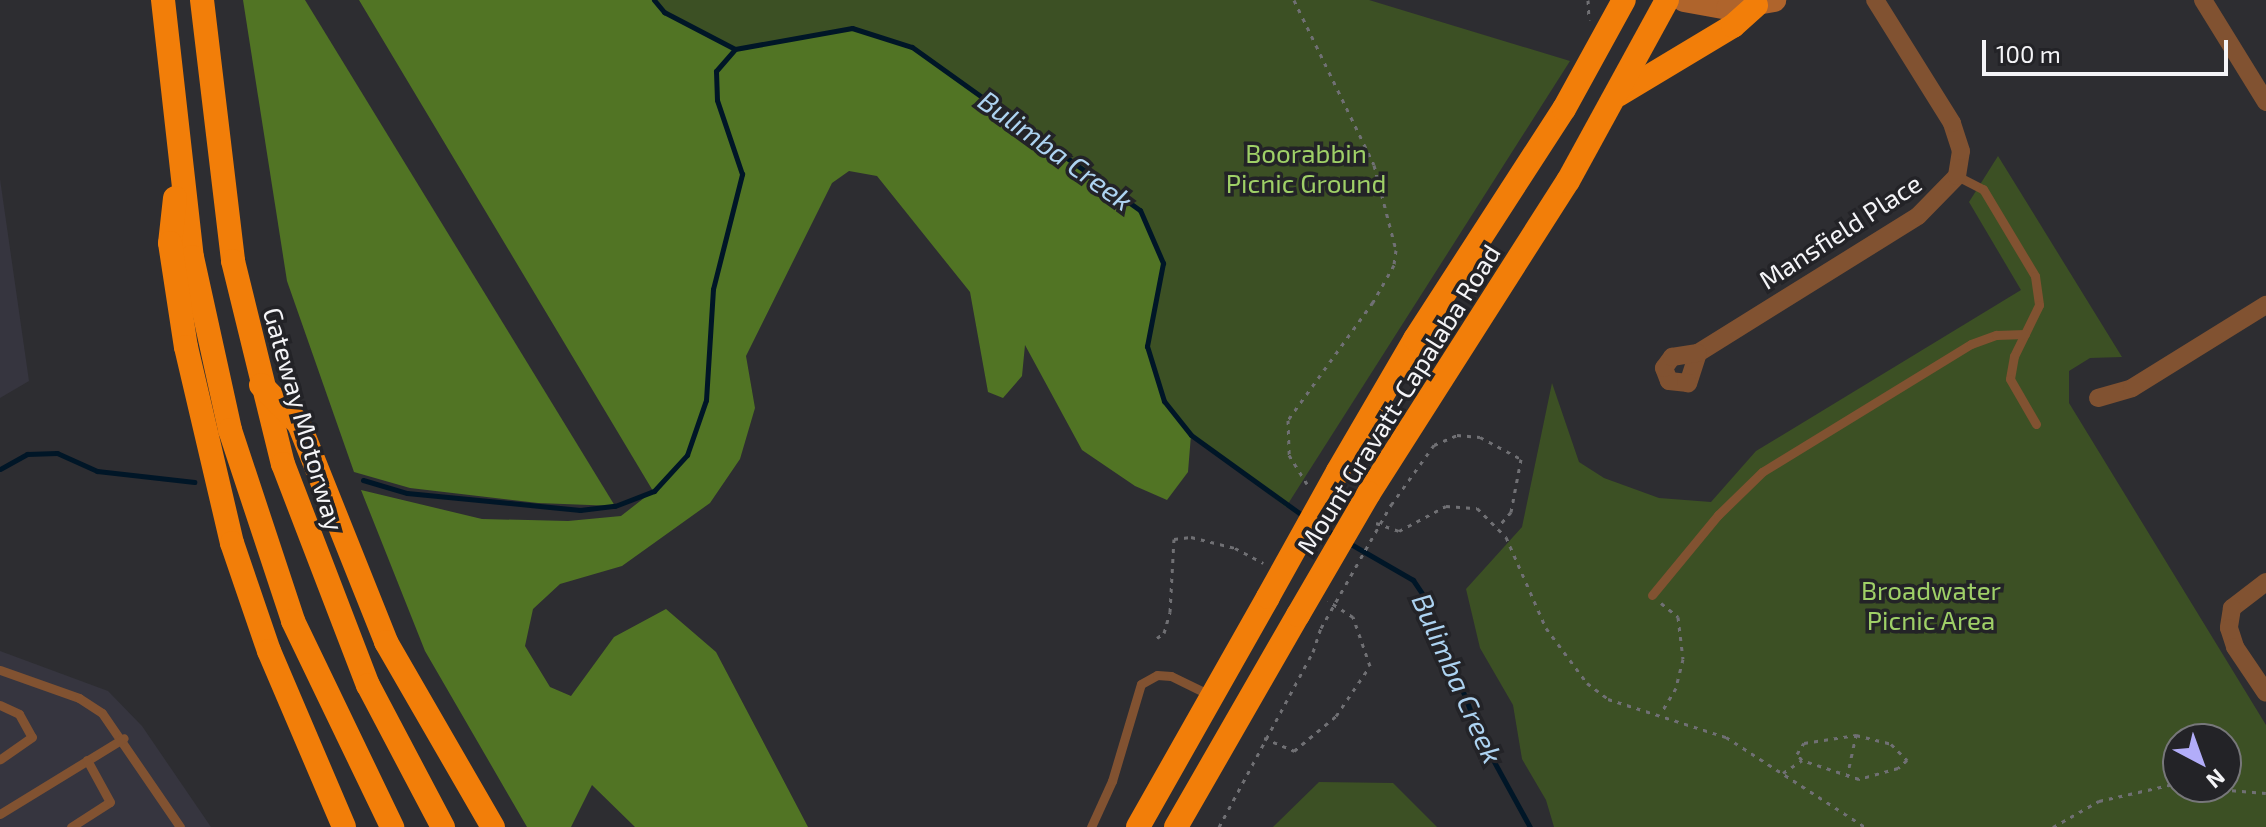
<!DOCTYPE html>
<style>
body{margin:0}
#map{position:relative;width:2266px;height:827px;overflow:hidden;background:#2d2d31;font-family:"Exo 2",sans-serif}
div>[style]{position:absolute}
.built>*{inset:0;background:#36353f}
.green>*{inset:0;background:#3c5024}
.forest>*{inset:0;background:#517424}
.stream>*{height:5px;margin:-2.5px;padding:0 2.5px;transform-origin:2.5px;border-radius:2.5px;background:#001627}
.path>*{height:3px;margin-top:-1.5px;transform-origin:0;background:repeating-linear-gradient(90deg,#707074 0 4px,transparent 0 10px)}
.lane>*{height:9px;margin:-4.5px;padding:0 4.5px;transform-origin:4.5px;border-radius:4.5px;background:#815231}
.street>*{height:18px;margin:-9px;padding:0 9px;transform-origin:9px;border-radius:9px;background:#815231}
.secondary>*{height:24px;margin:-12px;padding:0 12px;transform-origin:12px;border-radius:12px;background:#af642c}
.highway>*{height:24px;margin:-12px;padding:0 12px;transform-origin:12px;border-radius:12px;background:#f27e09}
.path-bridge>*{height:3px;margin-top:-1.5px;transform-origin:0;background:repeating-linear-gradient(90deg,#707074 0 4px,transparent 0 10px)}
.highway-bridge>*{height:24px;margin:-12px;padding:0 12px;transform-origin:12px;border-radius:12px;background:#f27e09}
span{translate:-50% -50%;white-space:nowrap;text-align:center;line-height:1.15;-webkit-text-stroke:7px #232327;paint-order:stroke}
.park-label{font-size:26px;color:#9fd067}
.street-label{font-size:26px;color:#f4f4f7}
.water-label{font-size:28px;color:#add3f1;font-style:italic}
.north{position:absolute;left:2162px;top:723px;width:80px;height:80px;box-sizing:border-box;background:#232327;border:2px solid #77777a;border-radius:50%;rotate:139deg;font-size:22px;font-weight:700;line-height:32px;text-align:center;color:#f4f4f7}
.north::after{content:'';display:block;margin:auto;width:28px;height:36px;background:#b2adf9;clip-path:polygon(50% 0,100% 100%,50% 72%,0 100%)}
.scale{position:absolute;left:1982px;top:40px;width:246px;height:36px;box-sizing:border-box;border:4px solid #f4f4f7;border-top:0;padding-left:10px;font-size:24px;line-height:28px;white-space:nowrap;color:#f4f4f7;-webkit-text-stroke:6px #232327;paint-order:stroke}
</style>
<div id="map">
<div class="built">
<div style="clip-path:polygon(0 179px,29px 381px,0 398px)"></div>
<div style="clip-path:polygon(0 651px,108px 691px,142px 726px,211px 827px,0 827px)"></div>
</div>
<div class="green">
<div style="clip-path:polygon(654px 0,1369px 0,1570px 61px,1286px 507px,1191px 435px,1164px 401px,1147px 346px,1163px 263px,1140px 210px,1026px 130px,852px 28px,735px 49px,664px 12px)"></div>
<div style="clip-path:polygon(evenodd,1998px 156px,2122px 357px,2090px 358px,2069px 371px,2069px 403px,2266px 725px,2266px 827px,1554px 827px,1546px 800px,1522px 759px,1513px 705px,1480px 648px,1466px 589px,1522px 527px,1552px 383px,1579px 462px,1604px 478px,1659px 498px,1711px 502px,1756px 451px,2021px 290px,1969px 202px,1998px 156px,2178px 739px,2226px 739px,2226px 787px,2178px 787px,2178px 739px)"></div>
<div style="clip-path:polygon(1319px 782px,1393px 783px,1437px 827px,1273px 827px)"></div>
</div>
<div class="forest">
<div style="clip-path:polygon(243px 0,305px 0,615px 506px,538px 503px,410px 488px,354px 472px,287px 281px)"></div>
<div style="clip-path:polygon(359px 0,654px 0,664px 12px,735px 49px,852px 28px,912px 47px,1140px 210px,1163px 263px,1147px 346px,1164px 401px,1191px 435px,1188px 472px,1167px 500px,1135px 486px,1082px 450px,1025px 345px,1022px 376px,1003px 398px,988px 392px,970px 292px,877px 176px,849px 171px,832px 183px,746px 356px,755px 408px,740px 459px,710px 503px,622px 566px,560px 584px,533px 609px,525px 646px,550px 687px,571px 696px,614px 637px,666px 609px,716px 652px,808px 827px,635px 827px,592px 785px,571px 827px,527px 827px,425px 651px,361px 490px,482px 519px,568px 521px,621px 516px,653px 491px)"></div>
</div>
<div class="stream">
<div style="left:654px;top:0;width:16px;rotate:50deg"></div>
<div style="left:664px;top:12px;width:80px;rotate:27.5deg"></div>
<div style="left:735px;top:49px;width:119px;rotate:-10.2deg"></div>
<div style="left:852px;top:28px;width:63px;rotate:17.6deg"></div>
<div style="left:912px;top:47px;width:280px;rotate:35.6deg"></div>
<div style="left:1140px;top:210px;width:58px;rotate:66.5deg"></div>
<div style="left:1163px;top:263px;width:85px;rotate:100.9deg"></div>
<div style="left:1147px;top:346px;width:58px;rotate:72.8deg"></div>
<div style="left:1164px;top:401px;width:43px;rotate:51.5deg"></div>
<div style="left:1191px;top:435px;width:142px;rotate:35.8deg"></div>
<div style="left:0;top:469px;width:31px;rotate:-29deg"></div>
<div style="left:27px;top:454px;width:30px;rotate:-2deg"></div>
<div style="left:57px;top:453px;width:44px;rotate:24.2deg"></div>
<div style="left:97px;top:471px;width:98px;rotate:6.5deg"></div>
<div style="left:363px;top:480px;width:46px;rotate:16.5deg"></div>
<div style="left:407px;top:493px;width:174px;rotate:5.6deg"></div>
<div style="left:580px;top:510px;width:35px;rotate:-7deg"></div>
<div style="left:615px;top:506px;width:42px;rotate:-21deg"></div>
<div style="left:654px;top:491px;width:49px;rotate:-47.5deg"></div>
<div style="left:687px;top:455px;width:58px;rotate:-70.9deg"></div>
<div style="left:706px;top:400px;width:111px;rotate:-86.4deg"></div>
<div style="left:713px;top:289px;width:119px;rotate:-75.8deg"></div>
<div style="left:742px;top:174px;width:78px;rotate:-108.7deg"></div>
<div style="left:717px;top:100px;width:29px;rotate:-92deg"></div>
<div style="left:716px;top:71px;width:29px;rotate:-49deg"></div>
<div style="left:1318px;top:525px;width:22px;rotate:30deg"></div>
<div style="left:1349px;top:543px;width:74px;rotate:30deg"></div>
<div style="left:1413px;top:580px;width:27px;rotate:56deg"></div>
<div style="left:1428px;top:602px;width:146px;rotate:68.7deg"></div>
<div style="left:1481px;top:738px;width:102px;rotate:61.2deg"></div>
</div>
<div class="path">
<div style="left:1294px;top:0;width:183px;rotate:64.1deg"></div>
<div style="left:1374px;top:165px;width:88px;rotate:75.5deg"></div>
<div style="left:1396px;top:250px;width:15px;rotate:98deg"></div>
<div style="left:1394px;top:265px;width:43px;rotate:119.6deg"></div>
<div style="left:1373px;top:302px;width:145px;rotate:125.8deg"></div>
<div style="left:1288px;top:420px;width:35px;rotate:88deg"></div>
<div style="left:1289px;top:455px;width:34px;rotate:58deg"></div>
<div style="left:1588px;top:0;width:20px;rotate:87deg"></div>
<div style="left:1391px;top:505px;width:74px;rotate:-54.4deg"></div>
<div style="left:1434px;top:445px;width:25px;rotate:-23deg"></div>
<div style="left:1457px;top:435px;width:23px;rotate:5deg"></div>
<div style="left:1480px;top:437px;width:47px;rotate:28.2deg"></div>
<div style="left:1521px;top:459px;width:54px;rotate:100.7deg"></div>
<div style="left:1511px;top:512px;width:20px;rotate:131deg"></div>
<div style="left:1376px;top:523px;width:24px;rotate:19deg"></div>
<div style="left:1399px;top:531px;width:53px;rotate:-28deg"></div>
<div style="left:1446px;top:506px;width:31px;rotate:4deg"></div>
<div style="left:1477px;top:508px;width:41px;rotate:45deg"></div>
<div style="left:1506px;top:537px;width:99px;rotate:66.3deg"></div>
<div style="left:1546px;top:628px;width:69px;rotate:53.3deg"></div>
<div style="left:1587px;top:683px;width:26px;rotate:37deg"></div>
<div style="left:1608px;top:699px;width:124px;rotate:17.9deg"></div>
<div style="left:1726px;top:737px;width:166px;rotate:32.9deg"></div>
<div style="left:1661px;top:603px;width:22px;rotate:39deg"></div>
<div style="left:1678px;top:617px;width:42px;rotate:83.2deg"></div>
<div style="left:1683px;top:659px;width:30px;rotate:104deg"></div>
<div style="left:1676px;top:688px;width:29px;rotate:121deg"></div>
<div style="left:1157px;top:638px;width:9px;rotate:-36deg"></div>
<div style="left:1164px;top:633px;width:22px;rotate:-74deg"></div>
<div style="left:1170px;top:612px;width:73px;rotate:-86.9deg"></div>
<div style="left:1174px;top:539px;width:17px;rotate:-7deg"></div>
<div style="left:1191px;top:537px;width:45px;rotate:14deg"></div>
<div style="left:1235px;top:548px;width:32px;rotate:28deg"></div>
<div style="left:1856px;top:735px;width:36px;rotate:14deg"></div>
<div style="left:1891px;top:744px;width:23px;rotate:45deg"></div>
<div style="left:1907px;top:760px;width:12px;rotate:138deg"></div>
<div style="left:1898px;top:768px;width:41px;rotate:164.2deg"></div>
<div style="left:1859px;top:779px;width:60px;rotate:-161.6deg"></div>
<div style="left:1802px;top:760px;width:8px;rotate:-130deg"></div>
<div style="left:1797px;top:754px;width:13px;rotate:-58deg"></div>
<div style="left:1804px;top:743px;width:53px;rotate:-8.7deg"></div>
<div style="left:1264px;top:738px;width:33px;rotate:23deg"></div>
<div style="left:1294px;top:751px;width:55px;rotate:-39.8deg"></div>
<div style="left:1336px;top:716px;width:60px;rotate:-55.8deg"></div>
<div style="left:1370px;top:666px;width:52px;rotate:-109.1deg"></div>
<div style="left:1353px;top:617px;width:30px;rotate:-147deg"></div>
<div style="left:1783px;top:773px;width:23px;rotate:-34deg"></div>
<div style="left:1847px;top:777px;width:43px;rotate:-77.9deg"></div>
<div style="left:2192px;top:787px;width:74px;rotate:4.6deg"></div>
<div style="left:1219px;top:827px;width:199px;rotate:-61.8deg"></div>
<div style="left:1313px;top:652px;width:25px;rotate:-72deg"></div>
<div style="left:2053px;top:827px;width:53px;rotate:-29.5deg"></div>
<div style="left:2099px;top:801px;width:81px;rotate:-12.8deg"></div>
</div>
<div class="lane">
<div style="left:1957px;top:176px;width:29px;rotate:27deg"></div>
<div style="left:1983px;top:189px;width:101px;rotate:59.1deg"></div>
<div style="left:2035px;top:276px;width:29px;rotate:82deg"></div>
<div style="left:2039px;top:305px;width:57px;rotate:116.1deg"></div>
<div style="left:2014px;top:356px;width:23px;rotate:100deg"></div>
<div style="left:2010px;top:379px;width:52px;rotate:60deg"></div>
<div style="left:1652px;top:595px;width:104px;rotate:-50.5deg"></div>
<div style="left:1718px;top:515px;width:62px;rotate:-44.3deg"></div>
<div style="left:1762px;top:472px;width:245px;rotate:-31.5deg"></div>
<div style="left:1971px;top:344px;width:27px;rotate:-20deg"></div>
<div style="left:1996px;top:335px;width:29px;rotate:-2deg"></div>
<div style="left:0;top:670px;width:84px;rotate:19.5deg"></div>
<div style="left:79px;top:698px;width:27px;rotate:33deg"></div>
<div style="left:102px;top:713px;width:138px;rotate:55.6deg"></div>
<div style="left:0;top:705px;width:21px;rotate:25deg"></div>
<div style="left:19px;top:714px;width:26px;rotate:61deg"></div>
<div style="left:32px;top:737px;width:39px;rotate:145deg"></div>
<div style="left:0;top:814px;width:145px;rotate:-31.5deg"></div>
<div style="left:71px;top:827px;width:46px;rotate:-32.7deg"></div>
<div style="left:110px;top:802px;width:48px;rotate:-118.7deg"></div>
<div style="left:1091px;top:827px;width:51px;rotate:-65.5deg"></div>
<div style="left:1112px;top:781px;width:101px;rotate:-73.4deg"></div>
<div style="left:1141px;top:684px;width:18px;rotate:-29deg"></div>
<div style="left:1157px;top:675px;width:14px;rotate:4deg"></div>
<div style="left:1171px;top:676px;width:43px;rotate:26deg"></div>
</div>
<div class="street">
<div style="left:2203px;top:0;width:120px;rotate:58.3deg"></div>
<div style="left:1698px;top:353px;width:259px;rotate:-31.9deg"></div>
<div style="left:1918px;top:216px;width:56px;rotate:-45.7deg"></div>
<div style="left:1957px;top:176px;width:25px;rotate:-81deg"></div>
<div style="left:1961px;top:151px;width:29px;rotate:-108deg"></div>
<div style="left:1952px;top:123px;width:145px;rotate:-122deg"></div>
<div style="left:1698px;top:353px;width:32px;rotate:108deg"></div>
<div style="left:1688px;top:383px;width:19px;rotate:-174deg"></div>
<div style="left:1669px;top:381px;width:14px;rotate:-111deg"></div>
<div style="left:1664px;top:368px;width:14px;rotate:-54deg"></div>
<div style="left:1672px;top:357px;width:26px;rotate:-9deg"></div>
<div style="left:2098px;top:398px;width:35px;rotate:-16deg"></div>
<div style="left:2132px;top:388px;width:158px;rotate:-31.8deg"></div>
<div style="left:2266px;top:582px;width:43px;rotate:142.6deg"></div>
<div style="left:2232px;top:608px;width:20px;rotate:99deg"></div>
<div style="left:2229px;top:628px;width:20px;rotate:72deg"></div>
<div style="left:2235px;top:647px;width:55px;rotate:56deg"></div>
</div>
<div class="secondary">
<div style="left:1684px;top:0;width:45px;rotate:10.3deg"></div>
<div style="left:1728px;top:8px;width:47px;rotate:-9.9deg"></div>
</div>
<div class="highway">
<div style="left:163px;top:0;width:259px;rotate:83.6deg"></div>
<div style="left:192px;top:257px;width:177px;rotate:77.6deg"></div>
<div style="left:230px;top:430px;width:201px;rotate:71.7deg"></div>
<div style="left:293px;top:621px;width:229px;rotate:64.3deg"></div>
<div style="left:202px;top:0;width:263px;rotate:83.2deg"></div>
<div style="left:233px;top:261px;width:209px;rotate:76.2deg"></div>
<div style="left:283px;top:464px;width:237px;rotate:69deg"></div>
<div style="left:368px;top:685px;width:161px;rotate:62.2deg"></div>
<div style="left:1618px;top:95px;width:134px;rotate:-31deg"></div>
<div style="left:1733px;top:26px;width:31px;rotate:-42deg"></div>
<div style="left:175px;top:198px;width:45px;rotate:96.3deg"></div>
<div style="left:170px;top:243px;width:105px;rotate:81.3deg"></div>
<div style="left:186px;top:347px;width:201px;rotate:76.8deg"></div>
<div style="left:232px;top:543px;width:114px;rotate:71.1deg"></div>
<div style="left:269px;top:651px;width:191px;rotate:66.9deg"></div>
<div style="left:261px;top:385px;width:54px;rotate:45.7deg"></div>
<div style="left:299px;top:424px;width:235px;rotate:68.2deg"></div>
<div style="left:386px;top:642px;width:214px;rotate:60deg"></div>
<div style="left:1338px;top:471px;width:153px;rotate:-59.7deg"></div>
<div style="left:1415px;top:339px;width:274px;rotate:-57.1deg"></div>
<div style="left:1564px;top:109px;width:124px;rotate:-61.2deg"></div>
<div style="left:1369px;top:493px;width:370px;rotate:-57.5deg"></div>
<div style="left:1568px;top:181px;width:206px;rotate:-61.3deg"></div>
<div style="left:1138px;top:827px;width:264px;rotate:-60.5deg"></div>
<div style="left:1176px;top:827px;width:245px;rotate:-60.1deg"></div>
</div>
<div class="path-bridge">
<div style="left:1321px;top:628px;width:142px;rotate:-60.4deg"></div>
</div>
<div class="highway-bridge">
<div style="left:1268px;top:597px;width:144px;rotate:-60.9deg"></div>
<div style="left:1298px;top:615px;width:141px;rotate:-59.8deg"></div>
</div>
<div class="park-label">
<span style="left:1306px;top:168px">Boorabbin<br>Picnic Ground</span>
<span style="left:1931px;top:605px">Broadwater<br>Picnic Area</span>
</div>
<div class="street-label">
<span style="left:1840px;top:231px;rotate:-33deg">Mansfield Place</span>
<span style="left:1398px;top:399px;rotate:-58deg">Mount Gravatt-Capalaba Road</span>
<span style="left:304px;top:419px;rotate:74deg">Gateway Motorway</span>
</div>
<div class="water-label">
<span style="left:1056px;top:150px;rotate:36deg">Bulimba Creek</span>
<span style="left:1458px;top:678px;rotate:66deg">Bulimba Creek</span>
</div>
<div class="north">N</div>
<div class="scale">100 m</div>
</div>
